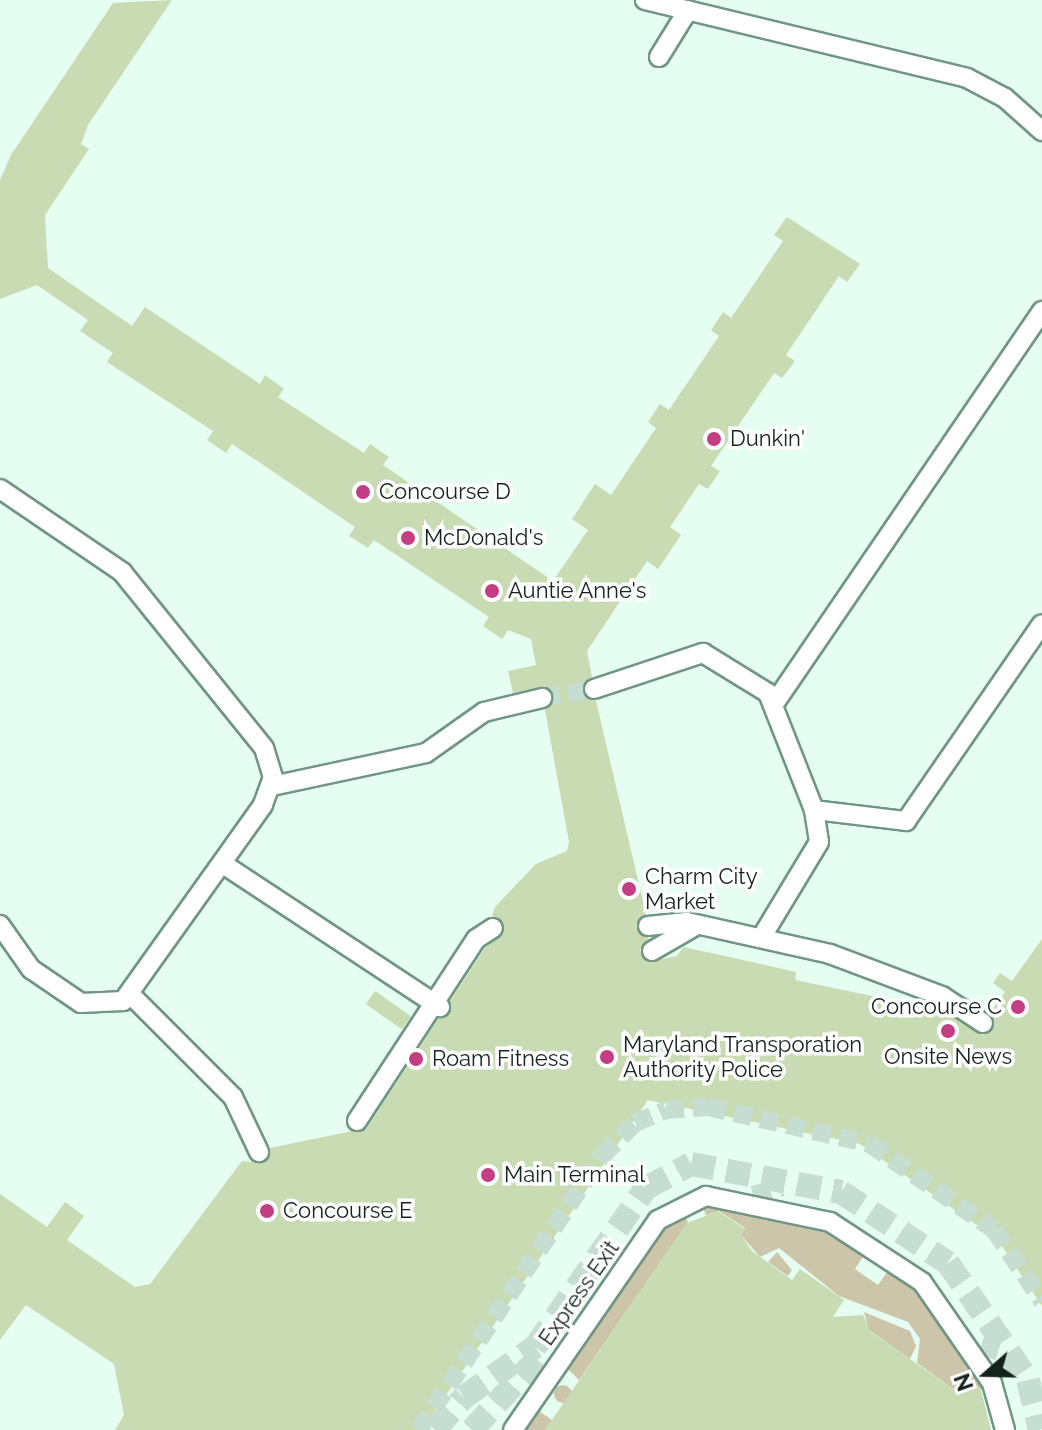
<!DOCTYPE html>
<style>
body{margin:0}
#map{position:relative;width:1042px;height:1430px;overflow:hidden;background:#e6fef1;font-family:Raleway,sans-serif}
div>[style]{position:absolute}
.green>*{inset:0;background:#cdc5a9}
.round{border-radius:50%}
.building>*{inset:0;background:#c8dbb3;transform-origin:0 0}
.minor-tunnel>*{height:18px;margin-top:-9px;transform-origin:0;background:repeating-linear-gradient(90deg,#c6ddd1 0 18px,transparent 0 27px)}
.major-tunnel>*{height:24px;margin-top:-12px;transform-origin:0;background:repeating-linear-gradient(90deg,#c6ddd1 0 24px,transparent 0 36px)}
.roads{filter:drop-shadow(2px 0 #719683) drop-shadow(-2px 0 #719683) drop-shadow(0 2px #719683) drop-shadow(0 -2px #719683)}
.minor>*{height:18px;margin:-9px;padding:0 9px;transform-origin:9px;border-radius:9px;background:#fff}
.dots>*{width:22px;height:22px;translate:-50% -50%;box-sizing:border-box;border:4px solid #fff;border-radius:50%}
span{translate:-50% -50%;white-space:nowrap;text-align:center;line-height:1.15;-webkit-text-stroke:7px #fff;paint-order:stroke}
.poi-label{font-size:22px;color:#14231b}
.left{translate:0 -50%;text-align:left}
.right{translate:-100% -50%;text-align:right}
.street-label{font-size:22px;color:#14231b}
.north{position:absolute;left:946px;top:1334px;width:80px;height:80px;-webkit-text-stroke:6px #fff;paint-order:stroke;rotate:250deg;font-size:22px;font-weight:700;line-height:32px;text-align:center;color:#14231b}
.north::after{content:'';display:block;margin:auto;width:28px;height:36px;background:#14231b;clip-path:polygon(50% 0,100% 100%,50% 72%,0 100%)}
</style>
<div id="map">
<div class="green">
<div style="clip-path:polygon(701px 1204px,825px 1226px,864px 1255px,855px 1269px,878px 1285px,890px 1268px,922px 1290px,992px 1397px,968px 1381px,959px 1393px,917px 1363px,920px 1339px,908px 1322px,839px 1296px,779px 1248px,760px 1257px,741px 1235px,745px 1228px,719px 1211px,706px 1215px)"></div>
<div style="clip-path:polygon(682px 1211px,688px 1222px,579px 1380px,566px 1367px,664px 1225px)"></div>
<div style="clip-path:polygon(777px 1252px,792px 1270px,788px 1276px,768px 1262px)"></div>
<div style="clip-path:polygon(864px 1312px,910px 1331px,916px 1346px,910px 1359px,869px 1330px)"></div>
<div style="clip-path:polygon(559px 1380px,539px 1411px,552px 1420px,545px 1430px,524px 1430px)"></div>
<div class="round" style="left:554px;top:1385px;width:18px;height:18px"></div>
</div>
<div class="building">
<div style="clip-path:polygon(172px 0,88px 125px,81px 144px,89px 149px,45px 215px,48px 268px,132px 326px,145px 307px,260px 384px,265px 375px,284px 389px,278px 397px,364px 453px,370px 444px,380px 451px,389px 457px,383px 465px,553px 581px,588px 530px,572px 519px,595px 484px,611px 495px,656px 428px,648px 422px,660px 404px,669px 410px,719px 336px,711px 330px,723px 312px,731px 318px,783px 241px,774px 235px,787px 217px,860px 264px,847px 282px,839px 276px,786px 355px,795px 361px,782px 378px,774px 373px,711px 466px,720px 471px,708px 489px,699px 484px,670px 527px,681px 535px,658px 569px,647px 561px,587px 651px,592px 677px,582px 692px,596px 701px,646px 914px,636px 926px,649px 938px,640px 950px,647px 962px,677px 956px,683px 947px,725px 956px,796px 972px,795px 980px,940px 1010px,983px 1035px,993px 1029px,990px 1013px,1005px 992px,993px 983px,1000px 973px,1012px 981px,1042px 939px,1042px 1306px,998px 1240px,860px 1144px,648px 1100px,422px 1430px,115px 1430px,124px 1415px,114px 1364px,26px 1305px,0 1340px,0 1194px,47px 1227px,65px 1202px,84px 1216px,67px 1240px,135px 1287px,150px 1284px,242px 1161px,263px 1163px,270px 1148px,367px 1128px,438px 1019px,450px 1013px,450px 1001px,485px 948px,503px 934px,503px 922px,492px 916px,495px 907px,536px 864px,567px 851px,569px 842px,545px 710px,553px 694px,545px 686px,513px 693px,508px 671px,536px 665px,531px 639px,508px 630px,502px 639px,483px 626px,489px 617px,374px 540px,368px 548px,349px 536px,355px 527px,232px 444px,226px 453px,207px 440px,213px 431px,107px 362px,113px 353px,80px 331px,88px 320px,37px 285px,0 299px,0 180px,11px 155px,113px 3px)"></div>
<div style="left:375px;top:991px;width:44px;height:16px;rotate:35deg"></div>
<div style="clip-path:polygon(718px 1211px,745px 1229px,741px 1235px,752px 1251px,792px 1280px,800px 1269px,844px 1300px,833px 1317px,863px 1315px,871px 1332px,959px 1393px,968px 1380px,981px 1390px,991px 1430px,545px 1430px,687px 1223px)"></div>
</div>
<div class="minor-tunnel">
<div style="left:542px;top:698px;width:53px;rotate:-9.8deg"></div>
<div style="left:753px;top:1195px;width:30px;rotate:-15deg"></div>
<div style="left:981px;top:1346px;width:21px;rotate:17deg"></div>
<div style="left:419px;top:1430px;width:329px;rotate:-56.3deg"></div>
<div style="left:602px;top:1156px;width:47px;rotate:-45deg"></div>
<div style="left:635px;top:1123px;width:34px;rotate:-23deg"></div>
<div style="left:666px;top:1110px;width:42px;rotate:-4.1deg"></div>
<div style="left:708px;top:1107px;width:166px;rotate:12.9deg"></div>
<div style="left:870px;top:1144px;width:151px;rotate:34.7deg"></div>
<div style="left:994px;top:1230px;width:86px;rotate:55.9deg"></div>
</div>
<div class="major-tunnel">
<div style="left:435px;top:1430px;width:44px;rotate:-48.7deg"></div>
<div style="left:464px;top:1397px;width:87px;rotate:-35.2deg"></div>
<div style="left:535px;top:1347px;width:194px;rotate:-55.1deg"></div>
<div style="left:646px;top:1188px;width:51px;rotate:-28.1deg"></div>
<div style="left:691px;top:1164px;width:153px;rotate:10.6deg"></div>
<div style="left:841px;top:1192px;width:128px;rotate:33.6deg"></div>
<div style="left:948px;top:1263px;width:142px;rotate:55.6deg"></div>
<div style="left:1028px;top:1380px;width:51px;rotate:76.5deg"></div>
<div style="left:472px;top:1430px;width:102px;rotate:-47.4deg"></div>
</div>
<div class="roads">
<div class="minor">
<div style="left:645px;top:0;width:331px;rotate:13.6deg"></div>
<div style="left:967px;top:78px;width:43px;rotate:27.8deg"></div>
<div style="left:1005px;top:98px;width:50px;rotate:41.7deg"></div>
<div style="left:659px;top:57px;width:55px;rotate:-58.3deg"></div>
<div style="left:0;top:489px;width:148px;rotate:34.2deg"></div>
<div style="left:122px;top:572px;width:226px;rotate:51.1deg"></div>
<div style="left:264px;top:748px;width:30px;rotate:73deg"></div>
<div style="left:273px;top:777px;width:30px;rotate:110deg"></div>
<div style="left:263px;top:805px;width:241px;rotate:125.5deg"></div>
<div style="left:123px;top:1001px;width:42px;rotate:177.3deg"></div>
<div style="left:81px;top:1003px;width:60px;rotate:-145.8deg"></div>
<div style="left:31px;top:969px;width:54px;rotate:-125.2deg"></div>
<div style="left:594px;top:689px;width:115px;rotate:-18.3deg"></div>
<div style="left:703px;top:653px;width:76px;rotate:31.6deg"></div>
<div style="left:768px;top:693px;width:126px;rotate:68.5deg"></div>
<div style="left:814px;top:810px;width:32px;rotate:81deg"></div>
<div style="left:819px;top:842px;width:112px;rotate:121.1deg"></div>
<div style="left:774px;top:704px;width:476px;rotate:-55.7deg"></div>
<div style="left:272px;top:786px;width:157px;rotate:-12.1deg"></div>
<div style="left:426px;top:753px;width:71px;rotate:-35.3deg"></div>
<div style="left:484px;top:712px;width:60px;rotate:-13.6deg"></div>
<div style="left:814px;top:810px;width:93px;rotate:6.8deg"></div>
<div style="left:906px;top:821px;width:239px;rotate:-55.4deg"></div>
<div style="left:223px;top:864px;width:260px;rotate:33.4deg"></div>
<div style="left:648px;top:926px;width:39px;rotate:-6deg"></div>
<div style="left:687px;top:922px;width:147px;rotate:12.6deg"></div>
<div style="left:830px;top:954px;width:120px;rotate:20.6deg"></div>
<div style="left:942px;top:996px;width:49px;rotate:33.4deg"></div>
<div style="left:652px;top:951px;width:52px;rotate:-30deg"></div>
<div style="left:131px;top:995px;width:144px;rotate:45deg"></div>
<div style="left:233px;top:1097px;width:61px;rotate:64.7deg"></div>
<div style="left:357px;top:1121px;width:217px;rotate:-56.8deg"></div>
<div style="left:476px;top:939px;width:20px;rotate:-33deg"></div>
<div style="left:513px;top:1430px;width:255px;rotate:-55.4deg"></div>
<div style="left:658px;top:1220px;width:54px;rotate:-26.6deg"></div>
<div style="left:706px;top:1196px;width:127px;rotate:11.8deg"></div>
<div style="left:830px;top:1222px;width:110px;rotate:33.1deg"></div>
<div style="left:922px;top:1282px;width:123px;rotate:55.3deg"></div>
<div style="left:992px;top:1383px;width:49px;rotate:74.5deg"></div>
</div>
</div>
<div class="dots">
<div style="left:714px;top:439px;background:#c43f82"></div>
<div style="left:363px;top:492px;background:#c43f82"></div>
<div style="left:408px;top:538px;background:#c43f82"></div>
<div style="left:492px;top:591px;background:#c43f82"></div>
<div style="left:629px;top:889px;background:#c43f82"></div>
<div style="left:1018px;top:1007px;background:#c43f82"></div>
<div style="left:948px;top:1031px;background:#c43f82"></div>
<div style="left:607px;top:1057px;background:#c43f82"></div>
<div style="left:416px;top:1059px;background:#c43f82"></div>
<div style="left:488px;top:1175px;background:#c43f82"></div>
<div style="left:267px;top:1211px;background:#c43f82"></div>
</div>
<div class="poi-label">
<span class="left" style="left:730px;top:439px">Dunkin'</span>
<span class="left" style="left:379px;top:492px">Concourse D</span>
<span class="left" style="left:424px;top:538px">McDonald's</span>
<span class="left" style="left:508px;top:591px">Auntie Anne's</span>
<span class="left" style="left:645px;top:889px">Charm City<br>Market</span>
<span class="right" style="left:1002px;top:1007px">Concourse C</span>
<span class="left" style="left:623px;top:1057px">Maryland Transporation<br>Authority Police</span>
<span style="left:948px;top:1057px">Onsite News</span>
<span class="left" style="left:432px;top:1059px">Roam Fitness</span>
<span class="left" style="left:504px;top:1175px">Main Terminal</span>
<span class="left" style="left:283px;top:1211px">Concourse E</span>
</div>
<div class="street-label">
<span style="left:579px;top:1293px;rotate:-55deg">Express Exit</span>
</div>
<div class="north">N</div>
</div>
